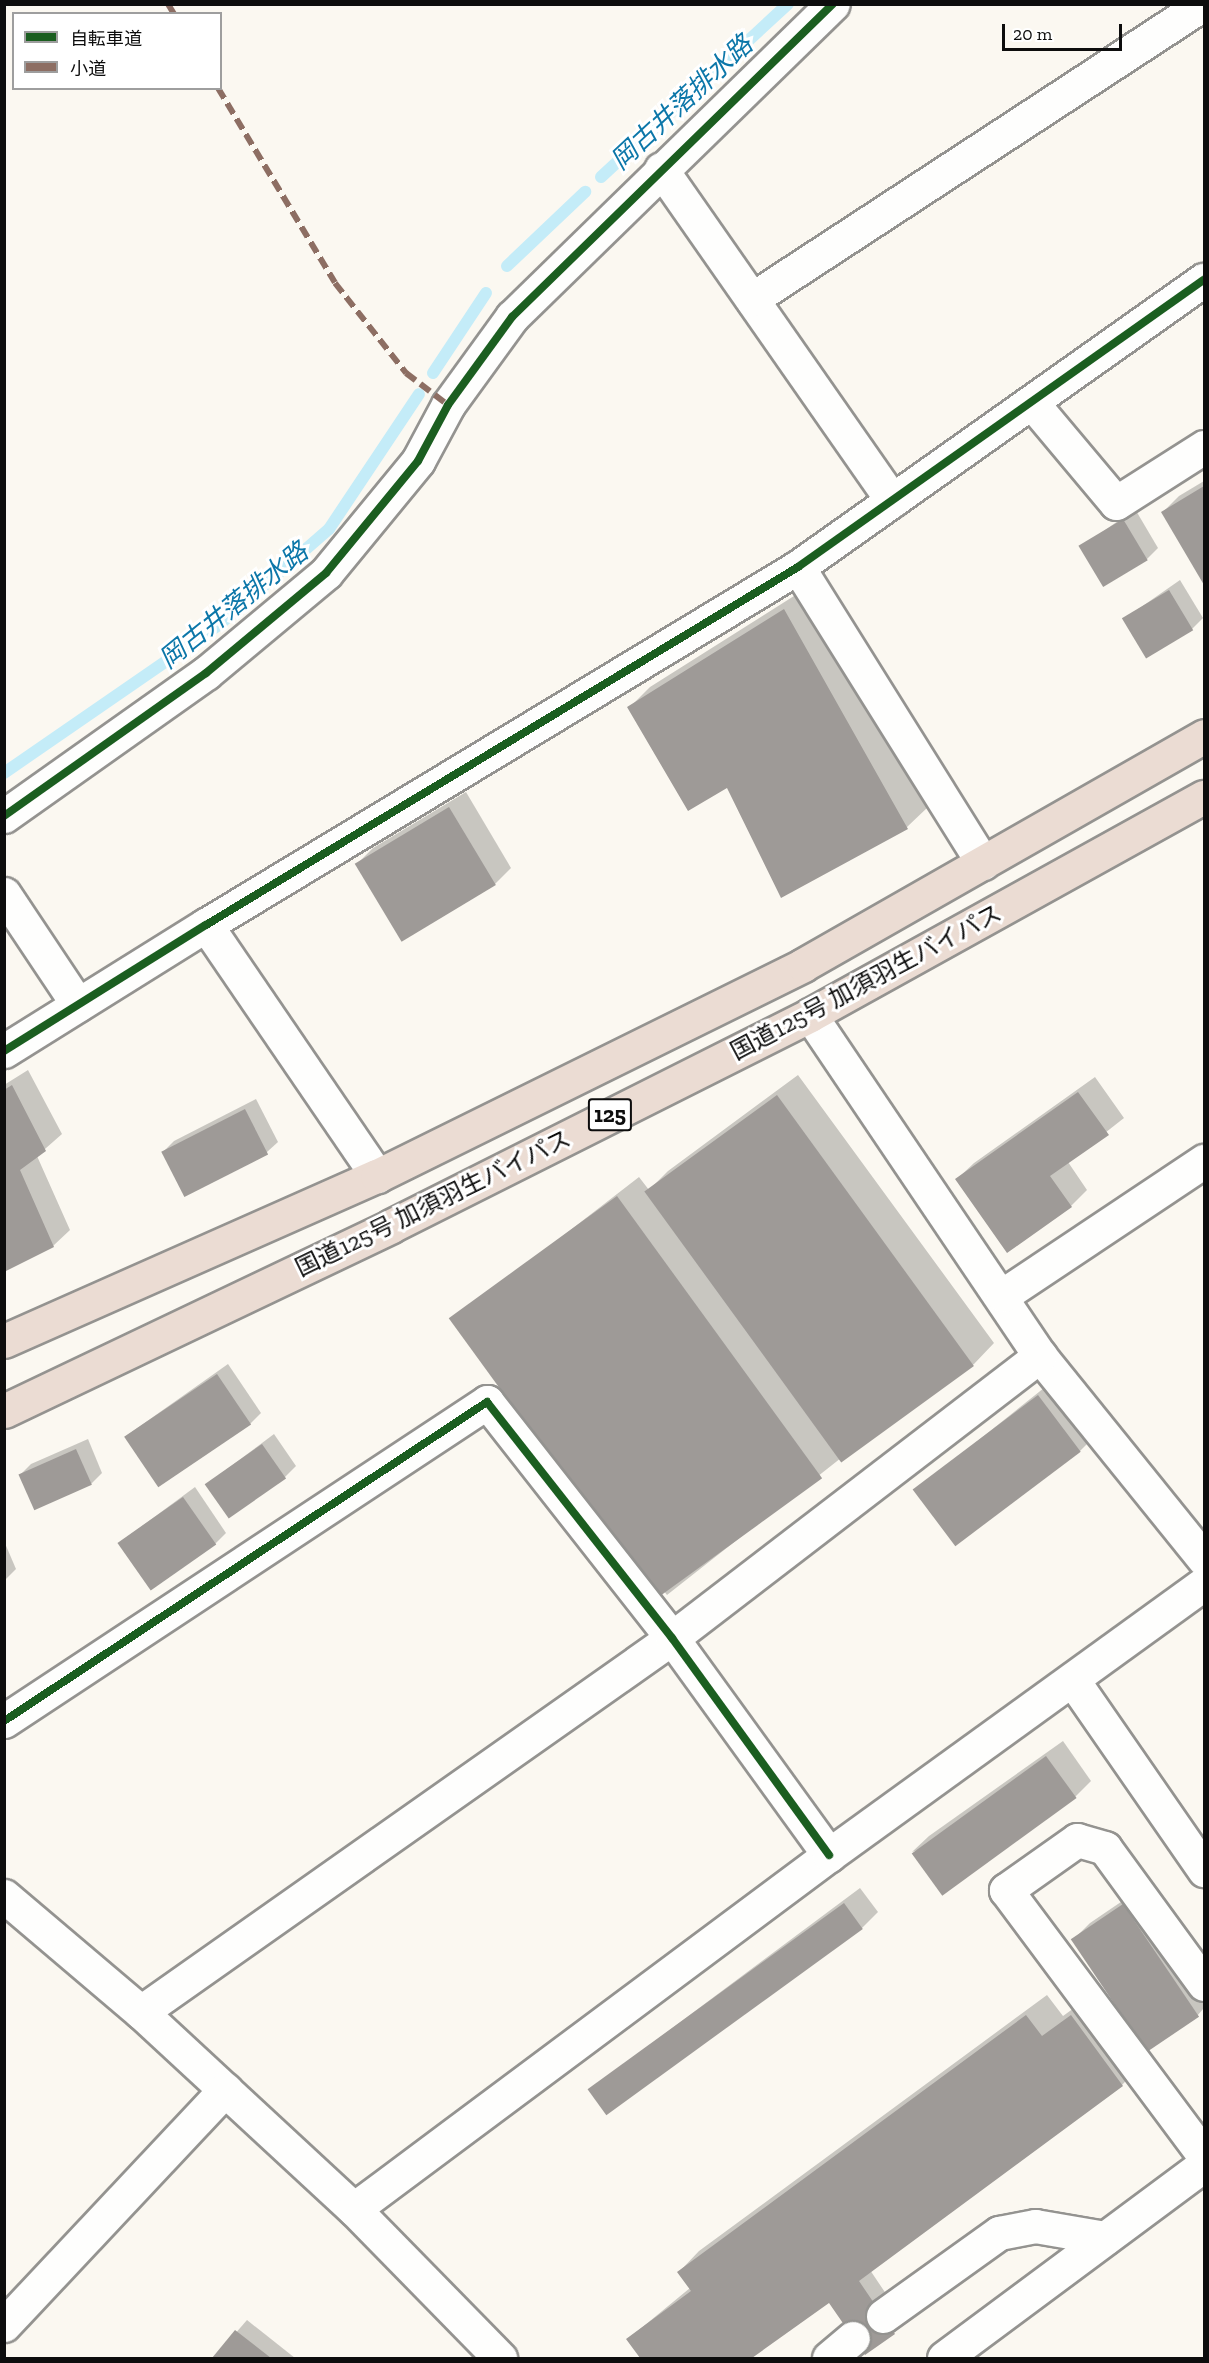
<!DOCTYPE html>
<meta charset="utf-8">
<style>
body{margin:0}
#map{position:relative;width:1209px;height:2363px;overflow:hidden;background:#fbf8f1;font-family:"Zilla Slab","Noto Sans JP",serif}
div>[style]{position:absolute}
.shadow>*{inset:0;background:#0003}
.stream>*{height:12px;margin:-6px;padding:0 6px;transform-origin:6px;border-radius:6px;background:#c4ecf8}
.building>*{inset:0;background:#9e9a97;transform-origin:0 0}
.roads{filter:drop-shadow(2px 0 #949390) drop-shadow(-2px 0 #949390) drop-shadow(0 2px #949390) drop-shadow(0 -2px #949390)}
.minor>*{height:33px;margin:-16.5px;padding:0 16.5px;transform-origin:16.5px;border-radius:16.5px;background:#fefefd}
.highway>*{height:33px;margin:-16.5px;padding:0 16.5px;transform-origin:16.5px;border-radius:16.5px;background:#ebdcd3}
.quiet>*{height:6px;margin-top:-3px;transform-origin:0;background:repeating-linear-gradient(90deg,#8d6e63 0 12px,transparent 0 18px)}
.cycleway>*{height:8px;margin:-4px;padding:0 4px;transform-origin:4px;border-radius:4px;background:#1b5e20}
span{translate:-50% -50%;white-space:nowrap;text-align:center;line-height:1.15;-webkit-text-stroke:6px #fff;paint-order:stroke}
.shield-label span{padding:2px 4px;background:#fff;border:2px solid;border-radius:4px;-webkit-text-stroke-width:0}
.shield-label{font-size:22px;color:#0d0d0d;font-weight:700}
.street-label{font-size:24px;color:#0d0d0d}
.water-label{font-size:26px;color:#0c77a9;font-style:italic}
.frame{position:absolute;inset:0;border:6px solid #0d0d0d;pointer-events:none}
.legend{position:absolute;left:12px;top:12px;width:210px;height:78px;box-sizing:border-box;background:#fff;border:2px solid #9e9e9e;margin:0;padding:8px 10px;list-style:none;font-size:18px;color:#0d0d0d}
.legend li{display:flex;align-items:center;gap:12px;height:30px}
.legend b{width:30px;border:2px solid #9e9e9e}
.scale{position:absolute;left:1002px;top:24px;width:120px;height:27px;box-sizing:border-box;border:3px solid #0d0d0d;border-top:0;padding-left:8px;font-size:18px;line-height:21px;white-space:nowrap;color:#0d0d0d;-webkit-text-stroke:4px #fff;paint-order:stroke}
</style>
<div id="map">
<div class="shadow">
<div style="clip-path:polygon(1204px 481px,1204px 582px,1163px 512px,1179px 496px)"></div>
<div style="clip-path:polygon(1135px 509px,1158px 548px,1147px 559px,1081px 547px)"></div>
<div style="clip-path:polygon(1180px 580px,1203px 618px,1192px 629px,1124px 619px)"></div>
<div style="clip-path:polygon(805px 589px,928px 807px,907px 827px,781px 896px,728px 786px,629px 708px,650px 687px)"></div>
<div style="clip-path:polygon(466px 792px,511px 868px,495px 884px,357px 864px,373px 848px)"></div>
<div style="clip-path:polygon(28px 1070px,62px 1134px,37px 1156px,70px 1230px,53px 1246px,4px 1270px,4px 1085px)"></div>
<div style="clip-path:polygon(798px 1075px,994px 1343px,974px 1364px,841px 1458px,667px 1595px,455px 1324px,476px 1303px,639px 1177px,649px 1190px,668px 1171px)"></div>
<div style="clip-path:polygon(1095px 1077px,1124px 1118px,1068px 1162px,1087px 1190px,1071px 1206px,957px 1179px,974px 1163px)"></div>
<div style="clip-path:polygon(256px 1099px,278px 1142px,267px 1152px,186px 1195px,163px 1152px,174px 1141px)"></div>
<div style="clip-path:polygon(228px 1364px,261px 1413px,250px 1424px,126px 1436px)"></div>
<div style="clip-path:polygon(1054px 1380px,1096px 1435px,1080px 1451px,915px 1491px)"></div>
<div style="clip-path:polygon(274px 1434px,296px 1466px,285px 1477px,207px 1484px)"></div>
<div style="clip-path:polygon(88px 1439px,102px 1473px,91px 1484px,20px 1475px,31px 1464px)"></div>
<div style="clip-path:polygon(195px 1487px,226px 1533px,215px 1544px,119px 1543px)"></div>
<div style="clip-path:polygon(4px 1541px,16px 1569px,4px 1581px)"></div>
<div style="clip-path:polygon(1063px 1741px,1091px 1781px,1075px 1797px,912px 1852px,929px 1836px)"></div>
<div style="clip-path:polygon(860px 1888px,878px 1912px,862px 1928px,592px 2092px,608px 2076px)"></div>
<div style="clip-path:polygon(1140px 1889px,1204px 1986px,1204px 2008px,1197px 2016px,1073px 1940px,1090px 1923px)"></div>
<div style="clip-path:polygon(1047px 1995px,1063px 2016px,1092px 1995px,1142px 2064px,1122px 2085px,870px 2270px,905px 2322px,894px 2333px,836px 2295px,750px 2358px,642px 2358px,628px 2339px,690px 2288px,679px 2272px,699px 2251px)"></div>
<div style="clip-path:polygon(247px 2320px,295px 2358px,214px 2358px)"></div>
</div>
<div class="stream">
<div style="left:601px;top:177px;width:255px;rotate:-42.8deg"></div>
<div style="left:507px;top:266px;width:108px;rotate:-43.5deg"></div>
<div style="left:433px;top:373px;width:96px;rotate:-56.5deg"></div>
<div style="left:4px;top:773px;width:262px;rotate:-34.6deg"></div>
<div style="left:220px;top:624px;width:145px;rotate:-41.1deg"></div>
<div style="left:329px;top:529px;width:162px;rotate:-56.3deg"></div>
</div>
<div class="building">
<div style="clip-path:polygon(1204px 486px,1204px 585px,1161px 512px)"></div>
<div style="left:1123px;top:519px;width:48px;height:52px;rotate:59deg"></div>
<div style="left:1169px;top:590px;width:47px;height:55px;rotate:59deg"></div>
<div style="clip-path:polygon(784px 609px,908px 829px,781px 898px,727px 788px,688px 811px,627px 707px)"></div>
<div style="left:449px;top:807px;width:91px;height:110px;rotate:59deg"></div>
<div style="clip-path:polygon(12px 1085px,46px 1151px,20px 1170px,54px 1247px,4px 1272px,4px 1090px)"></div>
<div style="clip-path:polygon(1078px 1092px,1109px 1135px,1050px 1176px,1072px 1207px,1007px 1253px,955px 1179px)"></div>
<div style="left:777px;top:1095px;width:335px;height:164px;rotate:54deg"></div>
<div style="left:245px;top:1109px;width:51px;height:94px;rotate:63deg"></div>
<div style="left:617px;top:1196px;width:349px;height:208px;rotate:54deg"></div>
<div style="left:217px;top:1374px;width:61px;height:112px;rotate:56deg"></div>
<div style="left:1038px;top:1395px;width:71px;height:157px;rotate:53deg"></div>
<div style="left:262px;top:1444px;width:42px;height:70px;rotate:55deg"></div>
<div style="left:76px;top:1449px;width:39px;height:63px;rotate:66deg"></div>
<div style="left:183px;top:1497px;width:58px;height:80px;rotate:55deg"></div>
<div style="left:1046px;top:1756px;width:52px;height:166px;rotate:54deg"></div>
<div style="left:844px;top:1903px;width:32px;height:317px;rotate:54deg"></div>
<div style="left:1123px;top:1904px;width:136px;height:63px;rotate:56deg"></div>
<div style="clip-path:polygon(1026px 2015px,1042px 2036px,1071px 2015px,1123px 2086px,859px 2281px,895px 2334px,865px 2355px,829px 2303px,752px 2358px,640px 2358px,626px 2339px,691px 2291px,677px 2272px)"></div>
<div style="clip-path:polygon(235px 2330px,271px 2358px,212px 2358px)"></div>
</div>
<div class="roads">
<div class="minor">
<div style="left:661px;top:169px;width:404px;rotate:55.1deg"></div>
<div style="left:752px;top:299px;width:539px;rotate:-33.19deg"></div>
<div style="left:1033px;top:404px;width:129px;rotate:50deg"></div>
<div style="left:1116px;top:503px;width:104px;rotate:-32.5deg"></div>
<div style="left:798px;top:567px;width:349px;rotate:58deg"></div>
<div style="left:4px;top:816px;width:247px;rotate:-35.3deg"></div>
<div style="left:206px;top:673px;width:156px;rotate:-39.8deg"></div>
<div style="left:326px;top:573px;width:145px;rotate:-50.6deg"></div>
<div style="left:418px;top:461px;width:64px;rotate:-61.8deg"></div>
<div style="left:448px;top:405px;width:109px;rotate:-54deg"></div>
<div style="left:512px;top:317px;width:448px;rotate:-44.3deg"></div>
<div style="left:4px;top:894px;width:133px;rotate:56.3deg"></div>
<div style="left:206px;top:925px;width:304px;rotate:55.7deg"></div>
<div style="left:810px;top:1015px;width:411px;rotate:56deg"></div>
<div style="left:1040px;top:1356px;width:261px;rotate:51.1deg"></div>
<div style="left:4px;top:1051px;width:238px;rotate:-32deg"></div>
<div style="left:206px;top:925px;width:692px;rotate:-31.16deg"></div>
<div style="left:798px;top:567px;width:497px;rotate:-35.3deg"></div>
<div style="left:1003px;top:1295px;width:242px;rotate:-33.7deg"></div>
<div style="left:1074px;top:1682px;width:229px;rotate:55.3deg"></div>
<div style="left:4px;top:1721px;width:579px;rotate:-33.44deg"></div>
<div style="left:487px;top:1402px;width:300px;rotate:51.9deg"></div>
<div style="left:672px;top:1638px;width:268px;rotate:54.1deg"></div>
<div style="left:4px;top:1896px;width:180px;rotate:40.3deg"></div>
<div style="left:141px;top:2012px;width:290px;rotate:42.8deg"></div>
<div style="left:354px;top:2209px;width:209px;rotate:45.6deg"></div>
<div style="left:1204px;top:1984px;width:168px;rotate:-126.1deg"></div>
<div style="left:1105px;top:1848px;width:29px;rotate:-164deg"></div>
<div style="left:1077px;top:1840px;width:87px;rotate:144.8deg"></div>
<div style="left:1006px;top:1890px;width:332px;rotate:53.3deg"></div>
<div style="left:141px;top:2012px;width:649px;rotate:-35.16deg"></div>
<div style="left:672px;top:1638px;width:464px;rotate:-37.5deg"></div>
<div style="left:354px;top:2209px;width:592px;rotate:-36.7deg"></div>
<div style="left:829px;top:1855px;width:463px;rotate:-35.9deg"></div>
<div style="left:883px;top:2316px;width:143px;rotate:-35.6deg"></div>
<div style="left:999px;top:2233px;width:37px;rotate:-11deg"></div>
<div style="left:1035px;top:2226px;width:71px;rotate:9.7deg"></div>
<div style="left:4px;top:2325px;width:323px;rotate:-46.8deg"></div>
<div style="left:829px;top:2358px;width:31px;rotate:-40deg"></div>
<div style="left:944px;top:2358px;width:324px;rotate:-36.6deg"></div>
</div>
<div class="highway">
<div style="left:4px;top:1341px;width:408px;rotate:-23.9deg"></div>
<div style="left:377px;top:1176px;width:475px;rotate:-26.3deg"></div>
<div style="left:803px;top:965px;width:462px;rotate:-29.7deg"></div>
<div style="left:4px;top:1411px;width:429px;rotate:-25.5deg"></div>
<div style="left:391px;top:1226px;width:469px;rotate:-26.7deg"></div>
<div style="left:810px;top:1015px;width:450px;rotate:-29deg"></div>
</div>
</div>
<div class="quiet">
<div style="left:168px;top:4px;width:12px;rotate:59deg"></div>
<div style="left:218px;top:88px;width:227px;rotate:59deg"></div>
<div style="left:335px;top:283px;width:115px;rotate:51.7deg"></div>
<div style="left:406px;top:373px;width:53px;rotate:37.3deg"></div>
</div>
<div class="cycleway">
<div style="left:4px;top:816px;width:247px;rotate:-35.3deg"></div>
<div style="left:206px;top:673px;width:156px;rotate:-39.8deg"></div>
<div style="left:326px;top:573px;width:145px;rotate:-50.6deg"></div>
<div style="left:418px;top:461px;width:64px;rotate:-61.8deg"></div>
<div style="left:448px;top:405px;width:109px;rotate:-54deg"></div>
<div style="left:512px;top:317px;width:448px;rotate:-44.3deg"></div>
<div style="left:4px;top:1051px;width:238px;rotate:-32deg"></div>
<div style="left:206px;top:925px;width:692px;rotate:-31.16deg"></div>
<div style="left:798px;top:567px;width:497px;rotate:-35.3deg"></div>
<div style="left:4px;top:1721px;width:579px;rotate:-33.44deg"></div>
<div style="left:487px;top:1402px;width:300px;rotate:51.9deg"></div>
<div style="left:672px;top:1638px;width:268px;rotate:54.1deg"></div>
</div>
<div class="shield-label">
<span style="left:610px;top:1115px">125</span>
</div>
<div class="street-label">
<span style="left:866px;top:982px;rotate:-28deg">国道125号 加須羽生バイパス</span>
<span style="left:433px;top:1203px;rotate:-26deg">国道125号 加須羽生バイパス</span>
</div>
<div class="water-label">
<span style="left:682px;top:103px;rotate:-43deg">岡古井落排水路</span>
<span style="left:234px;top:606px;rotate:-39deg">岡古井落排水路</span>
</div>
<div class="frame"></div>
<ul class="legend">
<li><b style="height:8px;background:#1b5e20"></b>自転車道</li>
<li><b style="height:8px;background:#8d6e63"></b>小道</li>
</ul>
<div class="scale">20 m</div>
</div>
